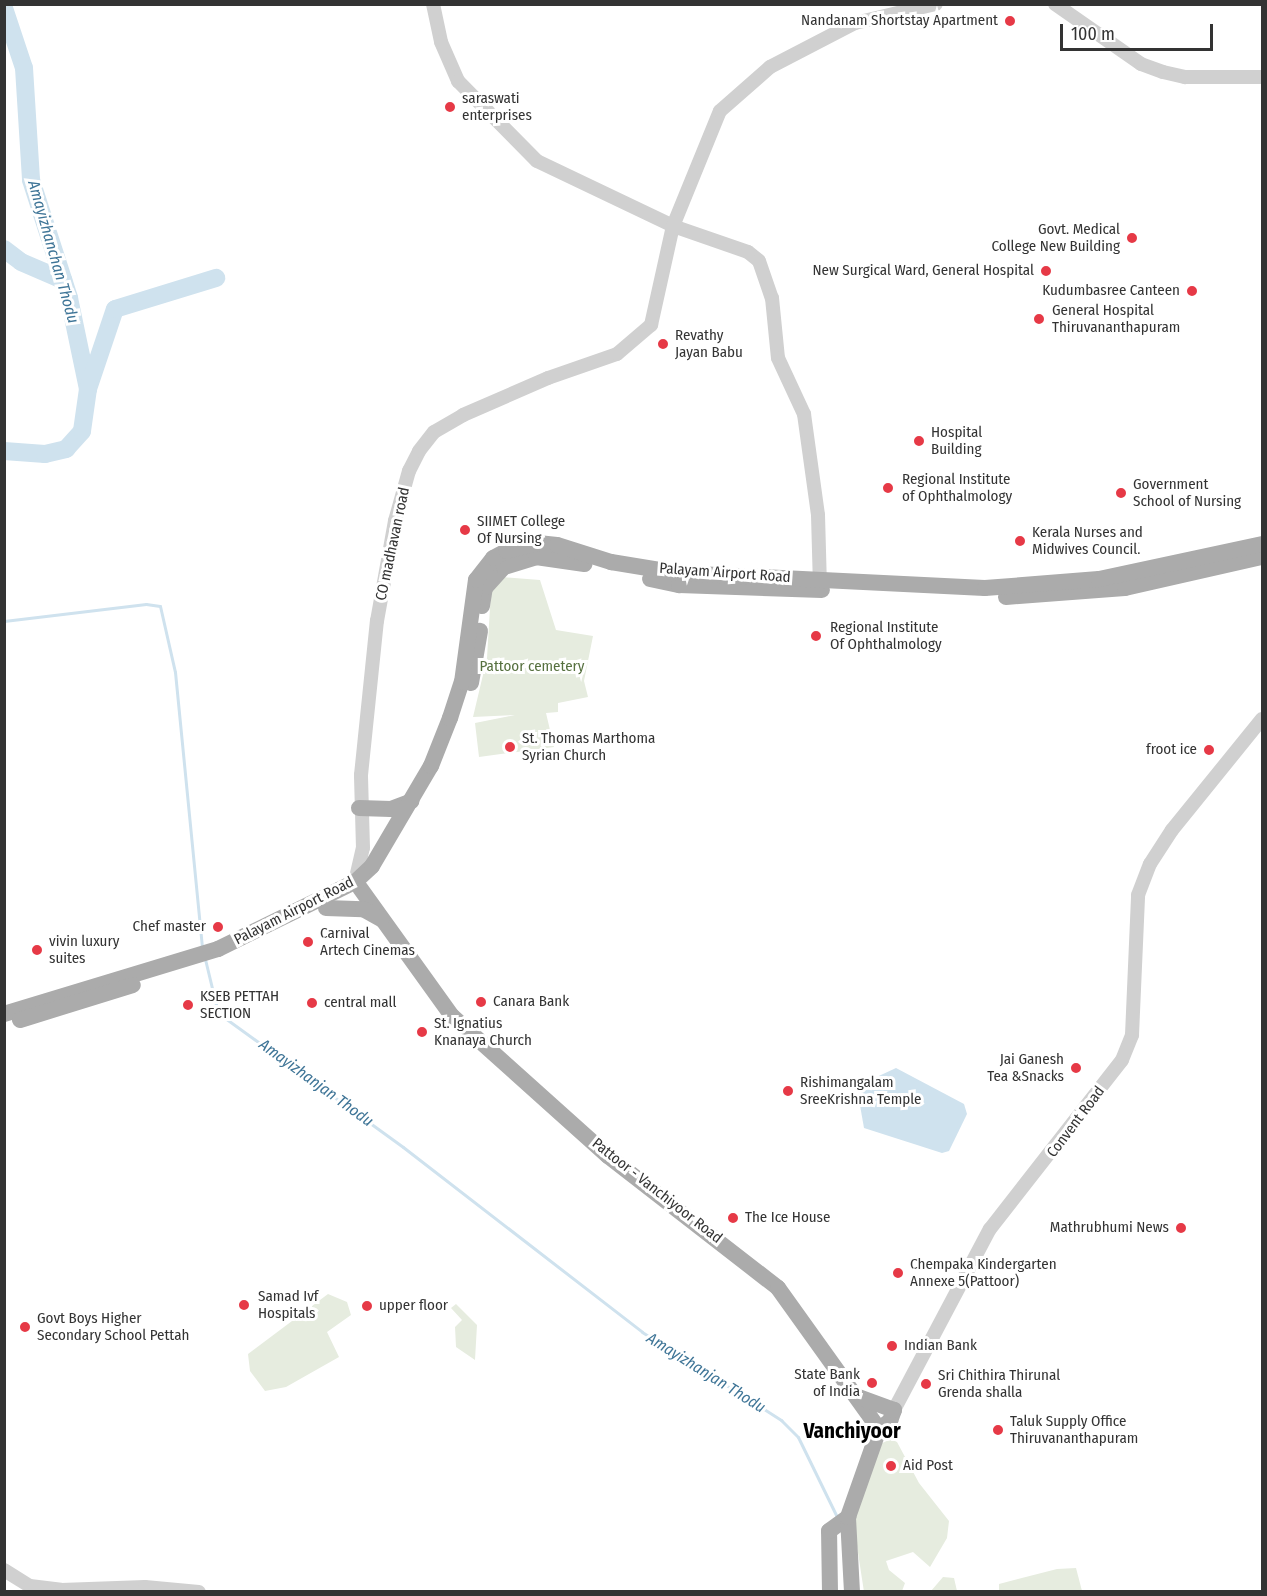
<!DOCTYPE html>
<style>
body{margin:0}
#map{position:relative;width:1267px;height:1596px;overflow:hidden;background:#fff;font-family:"Fira Sans Condensed",sans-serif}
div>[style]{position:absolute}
.green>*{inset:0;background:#e6ecdf}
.water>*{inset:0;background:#cfe2ee}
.stream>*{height:3px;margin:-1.5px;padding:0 1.5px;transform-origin:1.5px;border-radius:1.5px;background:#cfe2ee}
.river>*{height:18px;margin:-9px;padding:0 9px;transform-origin:9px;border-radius:9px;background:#cfe2ee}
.minor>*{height:14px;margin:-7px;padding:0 7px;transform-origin:7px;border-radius:7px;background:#d0d0d0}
.major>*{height:16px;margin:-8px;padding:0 8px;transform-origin:8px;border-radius:8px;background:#ababab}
.dots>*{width:16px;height:16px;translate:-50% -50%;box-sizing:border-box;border:3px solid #fff;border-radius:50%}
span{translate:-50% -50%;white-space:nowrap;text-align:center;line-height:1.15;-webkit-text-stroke:6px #fff;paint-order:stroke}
.poi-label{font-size:15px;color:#333}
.right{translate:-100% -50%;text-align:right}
.left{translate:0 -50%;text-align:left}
.street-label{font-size:15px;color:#333}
.park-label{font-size:15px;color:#56703f}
.water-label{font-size:16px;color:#3f7597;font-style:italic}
.district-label{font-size:21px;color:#000;font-weight:700}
.frame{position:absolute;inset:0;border:6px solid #333;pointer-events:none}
.scale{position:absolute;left:1060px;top:24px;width:153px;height:27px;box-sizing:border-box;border:3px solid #333;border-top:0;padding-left:8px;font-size:18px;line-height:21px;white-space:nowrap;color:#333;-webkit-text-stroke:4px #fff;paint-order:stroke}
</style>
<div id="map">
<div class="green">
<div style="clip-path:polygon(502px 577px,540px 580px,556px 630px,593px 636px,584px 681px,588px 697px,558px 703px,558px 712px,546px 713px,554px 747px,479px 757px,475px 723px,515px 715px,473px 717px,487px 658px,491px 591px)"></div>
<div style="clip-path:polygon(328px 1294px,347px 1302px,351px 1315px,327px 1332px,339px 1357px,286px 1387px,265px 1391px,250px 1371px,248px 1354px)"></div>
<div style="clip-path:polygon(456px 1304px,477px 1325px,475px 1360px,456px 1347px,455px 1327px,462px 1320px,451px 1308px)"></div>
<div style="clip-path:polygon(891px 1439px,897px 1442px,919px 1483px,949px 1521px,947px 1538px,930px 1567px,913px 1552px,886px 1561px,889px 1570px,905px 1583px,902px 1591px,864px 1592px,853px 1520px,878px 1445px)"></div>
<div style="clip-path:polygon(1076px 1568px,1082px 1591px,999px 1591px,999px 1584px,1057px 1569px)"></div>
<div style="clip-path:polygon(943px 1577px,954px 1578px,957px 1591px,931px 1591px)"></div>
</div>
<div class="water">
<div style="clip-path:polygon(896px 1068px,964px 1104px,967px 1114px,949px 1151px,942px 1153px,864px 1128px,858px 1094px,868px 1081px)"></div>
</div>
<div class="stream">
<div style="left:4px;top:621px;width:143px;rotate:-6.8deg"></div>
<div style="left:146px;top:604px;width:14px;rotate:8deg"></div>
<div style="left:160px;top:606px;width:68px;rotate:77.2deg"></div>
<div style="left:175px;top:672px;width:276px;rotate:84.4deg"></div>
<div style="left:205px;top:959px;width:56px;rotate:76.5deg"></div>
<div style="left:218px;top:1013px;width:228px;rotate:35.9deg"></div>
<div style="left:403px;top:1147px;width:302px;rotate:37.7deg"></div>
<div style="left:642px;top:1332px;width:165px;rotate:32.3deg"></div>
<div style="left:781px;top:1420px;width:24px;rotate:45deg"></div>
<div style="left:798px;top:1437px;width:89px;rotate:64deg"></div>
</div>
<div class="river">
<div style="left:4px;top:8px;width:63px;rotate:71.6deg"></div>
<div style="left:24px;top:68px;width:112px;rotate:86.4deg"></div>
<div style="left:31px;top:180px;width:124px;rotate:72.1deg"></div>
<div style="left:69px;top:298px;width:93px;rotate:78.2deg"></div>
<div style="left:4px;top:249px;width:21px;rotate:37deg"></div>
<div style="left:21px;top:262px;width:46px;rotate:23.2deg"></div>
<div style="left:4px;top:451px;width:41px;rotate:4.2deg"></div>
<div style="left:45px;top:454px;width:22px;rotate:-13deg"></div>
<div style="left:66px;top:449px;width:24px;rotate:-48deg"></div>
<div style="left:82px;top:431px;width:42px;rotate:-81.9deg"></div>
<div style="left:88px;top:389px;width:84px;rotate:-71.4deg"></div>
<div style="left:115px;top:309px;width:106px;rotate:-17.1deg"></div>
</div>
<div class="minor">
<div style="left:433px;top:4px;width:39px;rotate:78deg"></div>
<div style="left:441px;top:42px;width:43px;rotate:66.4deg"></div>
<div style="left:458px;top:81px;width:112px;rotate:45.4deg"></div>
<div style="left:537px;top:161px;width:151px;rotate:25.5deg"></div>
<div style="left:673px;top:226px;width:79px;rotate:19.1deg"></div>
<div style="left:748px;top:252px;width:14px;rotate:39deg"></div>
<div style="left:759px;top:261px;width:39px;rotate:71deg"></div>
<div style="left:772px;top:298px;width:60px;rotate:84.3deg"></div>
<div style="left:778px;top:358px;width:62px;rotate:65.1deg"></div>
<div style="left:804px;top:414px;width:102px;rotate:82.1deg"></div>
<div style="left:818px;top:515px;width:73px;rotate:88.4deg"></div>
<div style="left:1055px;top:4px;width:105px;rotate:34.9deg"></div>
<div style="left:1141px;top:64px;width:23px;rotate:20deg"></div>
<div style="left:1163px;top:72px;width:23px;rotate:13deg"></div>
<div style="left:1185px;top:77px;width:77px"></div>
<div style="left:358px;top:885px;width:4px;rotate:-135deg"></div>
<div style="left:355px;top:882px;width:35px;rotate:-77deg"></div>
<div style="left:363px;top:848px;width:73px;rotate:-91.6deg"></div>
<div style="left:361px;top:775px;width:155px;rotate:-84.1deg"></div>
<div style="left:377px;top:621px;width:102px;rotate:-79.8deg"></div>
<div style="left:395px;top:521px;width:52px;rotate:-74.4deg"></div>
<div style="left:409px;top:471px;width:22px;rotate:-63deg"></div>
<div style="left:419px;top:451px;width:24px;rotate:-52deg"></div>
<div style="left:434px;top:432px;width:34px;rotate:-30deg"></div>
<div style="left:463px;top:415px;width:93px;rotate:-23.5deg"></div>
<div style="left:548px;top:378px;width:73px;rotate:-19.2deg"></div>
<div style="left:617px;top:354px;width:45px;rotate:-40.5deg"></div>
<div style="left:651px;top:325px;width:101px;rotate:-77.5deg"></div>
<div style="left:673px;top:226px;width:124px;rotate:-67.8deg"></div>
<div style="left:720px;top:111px;width:67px;rotate:-41.3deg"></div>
<div style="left:770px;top:67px;width:96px;rotate:-27.4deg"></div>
<div style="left:855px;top:23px;width:83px;rotate:-13.2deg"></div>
<div style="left:894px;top:1410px;width:205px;rotate:-62.1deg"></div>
<div style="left:990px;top:1229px;width:214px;rotate:-52deg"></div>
<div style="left:1122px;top:1060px;width:27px;rotate:-68deg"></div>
<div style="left:1132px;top:1035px;width:140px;rotate:-87.5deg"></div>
<div style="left:1138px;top:895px;width:33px;rotate:-69deg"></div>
<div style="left:1150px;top:864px;width:40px;rotate:-57.1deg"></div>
<div style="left:1172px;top:830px;width:143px;rotate:-51deg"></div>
<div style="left:4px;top:1570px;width:31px;rotate:32deg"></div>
<div style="left:30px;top:1586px;width:31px;rotate:7deg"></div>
<div style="left:61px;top:1590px;width:84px;rotate:-2deg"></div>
<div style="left:145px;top:1587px;width:54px;rotate:5.3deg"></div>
</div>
<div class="major">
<div style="left:650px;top:579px;width:30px;rotate:12deg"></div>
<div style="left:679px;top:585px;width:143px;rotate:2deg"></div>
<div style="left:1006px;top:597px;width:119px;rotate:-4.3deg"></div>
<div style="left:1125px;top:588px;width:140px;rotate:-12.8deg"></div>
<div style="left:482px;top:606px;width:18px;rotate:-81deg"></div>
<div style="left:485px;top:588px;width:28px;rotate:-48deg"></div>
<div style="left:504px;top:567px;width:34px;rotate:-17deg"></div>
<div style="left:536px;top:557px;width:49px;rotate:8.3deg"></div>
<div style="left:471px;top:683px;width:53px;rotate:-80.2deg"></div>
<div style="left:359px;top:808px;width:32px;rotate:2deg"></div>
<div style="left:391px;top:809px;width:22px;rotate:-21deg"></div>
<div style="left:360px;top:888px;width:158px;rotate:54.3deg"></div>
<div style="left:452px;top:1016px;width:210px;rotate:41.9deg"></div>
<div style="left:608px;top:1156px;width:215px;rotate:37.8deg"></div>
<div style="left:778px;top:1288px;width:173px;rotate:54.4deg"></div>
<div style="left:326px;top:908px;width:37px;rotate:2deg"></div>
<div style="left:363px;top:909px;width:21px;rotate:29deg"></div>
<div style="left:4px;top:1014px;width:224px;rotate:-16.9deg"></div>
<div style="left:218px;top:949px;width:153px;rotate:-26.1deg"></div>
<div style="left:355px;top:882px;width:23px;rotate:-43deg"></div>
<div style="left:372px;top:866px;width:116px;rotate:-59.5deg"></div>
<div style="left:431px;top:766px;width:52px;rotate:-68.4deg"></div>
<div style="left:450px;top:718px;width:38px;rotate:-72deg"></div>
<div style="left:462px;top:682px;width:103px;rotate:-82.2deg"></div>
<div style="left:476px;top:580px;width:28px;rotate:-52deg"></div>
<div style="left:493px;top:558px;width:15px;rotate:-28deg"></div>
<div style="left:506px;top:551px;width:33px;rotate:-14deg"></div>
<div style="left:538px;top:543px;width:19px;rotate:6deg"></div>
<div style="left:557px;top:545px;width:57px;rotate:17.5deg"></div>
<div style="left:611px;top:562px;width:68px;rotate:9.3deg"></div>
<div style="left:678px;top:573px;width:307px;rotate:2.8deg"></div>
<div style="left:985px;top:588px;width:114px;rotate:-4.5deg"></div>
<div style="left:1099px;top:579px;width:167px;rotate:-12.1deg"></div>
<div style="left:20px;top:1020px;width:118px;rotate:-17.2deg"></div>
<div style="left:830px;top:1592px;width:61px;rotate:-90.9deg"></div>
<div style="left:829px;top:1531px;width:24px;rotate:-36deg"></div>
<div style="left:852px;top:1592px;width:75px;rotate:-93.1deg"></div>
<div style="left:848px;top:1517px;width:93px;rotate:-70.6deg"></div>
<div style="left:879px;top:1429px;width:14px;rotate:-36deg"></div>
<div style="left:890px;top:1421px;width:12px;rotate:-70deg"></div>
<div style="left:894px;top:1410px;width:40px;rotate:-159.8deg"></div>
</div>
<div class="dots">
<div style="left:1010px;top:21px;background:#e63946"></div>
<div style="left:450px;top:107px;background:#e63946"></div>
<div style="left:1132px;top:238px;background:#e63946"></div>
<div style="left:1046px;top:271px;background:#e63946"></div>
<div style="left:1192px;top:291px;background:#e63946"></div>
<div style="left:1039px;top:319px;background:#e63946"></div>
<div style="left:663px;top:344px;background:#e63946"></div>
<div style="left:919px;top:441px;background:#e63946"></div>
<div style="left:888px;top:488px;background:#e63946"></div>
<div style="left:1121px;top:493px;background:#e63946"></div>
<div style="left:465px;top:530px;background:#e63946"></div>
<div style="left:1020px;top:541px;background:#e63946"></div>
<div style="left:816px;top:636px;background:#e63946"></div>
<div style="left:510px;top:747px;background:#e63946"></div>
<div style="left:1209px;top:750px;background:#e63946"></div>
<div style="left:218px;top:927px;background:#e63946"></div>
<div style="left:308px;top:942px;background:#e63946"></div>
<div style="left:37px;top:950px;background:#e63946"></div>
<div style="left:481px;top:1002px;background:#e63946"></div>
<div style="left:312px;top:1003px;background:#e63946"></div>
<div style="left:188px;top:1005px;background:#e63946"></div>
<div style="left:422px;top:1032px;background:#e63946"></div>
<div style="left:1076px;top:1068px;background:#e63946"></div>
<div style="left:788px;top:1091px;background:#e63946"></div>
<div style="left:733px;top:1218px;background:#e63946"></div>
<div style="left:1181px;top:1228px;background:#e63946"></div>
<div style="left:898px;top:1273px;background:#e63946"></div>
<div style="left:244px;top:1305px;background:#e63946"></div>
<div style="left:367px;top:1306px;background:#e63946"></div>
<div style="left:25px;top:1327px;background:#e63946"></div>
<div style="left:892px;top:1346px;background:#e63946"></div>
<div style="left:872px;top:1383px;background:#e63946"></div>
<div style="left:926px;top:1384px;background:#e63946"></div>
<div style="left:998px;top:1430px;background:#e63946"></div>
<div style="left:891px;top:1466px;background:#e63946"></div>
</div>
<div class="poi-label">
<span class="right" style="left:998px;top:21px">Nandanam Shortstay Apartment</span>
<span class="left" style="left:462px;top:107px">saraswati<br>enterprises</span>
<span class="right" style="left:1120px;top:238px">Govt. Medical<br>College New Building</span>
<span class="right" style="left:1034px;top:271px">New Surgical Ward, General Hospital</span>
<span class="right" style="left:1180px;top:291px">Kudumbasree Canteen</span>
<span class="left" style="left:1052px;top:319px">General Hospital<br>Thiruvananthapuram</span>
<span class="left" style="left:675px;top:344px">Revathy<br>Jayan Babu</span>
<span class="left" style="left:931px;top:441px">Hospital<br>Building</span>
<span class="left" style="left:902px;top:488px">Regional Institute<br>of Ophthalmology</span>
<span class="left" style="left:1133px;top:493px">Government<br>School of Nursing</span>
<span class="left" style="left:477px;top:530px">SIIMET College<br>Of Nursing</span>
<span class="left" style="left:1032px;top:541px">Kerala Nurses and<br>Midwives Council.</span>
<span class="left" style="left:830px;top:636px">Regional Institute<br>Of Ophthalmology</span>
<span class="left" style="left:522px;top:747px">St. Thomas Marthoma<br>Syrian Church</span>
<span class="right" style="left:1197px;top:750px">froot ice</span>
<span class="right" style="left:206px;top:927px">Chef master</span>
<span class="left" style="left:320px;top:942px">Carnival<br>Artech Cinemas</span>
<span class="left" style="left:49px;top:950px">vivin luxury<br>suites</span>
<span class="left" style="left:200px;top:1005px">KSEB PETTAH<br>SECTION</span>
<span class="left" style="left:493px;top:1002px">Canara Bank</span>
<span class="left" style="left:324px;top:1003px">central mall</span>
<span class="left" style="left:434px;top:1032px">St. Ignatius<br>Knanaya Church</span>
<span class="right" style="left:1064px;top:1068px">Jai Ganesh<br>Tea &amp;Snacks</span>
<span class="left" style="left:800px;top:1091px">Rishimangalam<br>SreeKrishna Temple</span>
<span class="left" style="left:745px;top:1218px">The Ice House</span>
<span class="right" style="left:1169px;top:1228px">Mathrubhumi News</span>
<span class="left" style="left:910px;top:1273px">Chempaka Kindergarten<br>Annexe 5(Pattoor)</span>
<span class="left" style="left:258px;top:1305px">Samad Ivf<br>Hospitals</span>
<span class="left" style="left:379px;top:1306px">upper floor</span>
<span class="left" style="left:37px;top:1327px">Govt Boys Higher<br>Secondary School Pettah</span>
<span class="left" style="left:904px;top:1346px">Indian Bank</span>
<span class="right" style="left:860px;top:1383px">State Bank<br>of India</span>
<span class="left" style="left:938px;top:1384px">Sri Chithira Thirunal<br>Grenda shalla</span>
<span class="left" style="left:1010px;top:1430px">Taluk Supply Office<br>Thiruvananthapuram</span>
<span class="left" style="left:903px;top:1466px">Aid Post</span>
</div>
<div class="street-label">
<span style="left:393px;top:544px;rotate:-78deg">CO madhavan road</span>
<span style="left:725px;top:573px;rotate:4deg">Palayam Airport Road</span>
<span style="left:294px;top:911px;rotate:-27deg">Palayam Airport Road</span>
<span style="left:1076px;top:1122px;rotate:-53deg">Convent Road</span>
<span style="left:657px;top:1191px;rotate:38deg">Pattoor - Vanchiyoor Road</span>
</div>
<div class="park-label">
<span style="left:532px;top:667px">Pattoor cemetery</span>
</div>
<div class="water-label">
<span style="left:53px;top:252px;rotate:74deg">Amayizhanchan Thodu</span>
<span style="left:316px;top:1083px;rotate:36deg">Amayizhanjan Thodu</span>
<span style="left:706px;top:1373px;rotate:32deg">Amayizhanjan Thodu</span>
</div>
<div class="district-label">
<span style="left:852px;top:1431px">Vanchiyoor</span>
</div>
<div class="frame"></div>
<div class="scale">100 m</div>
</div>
